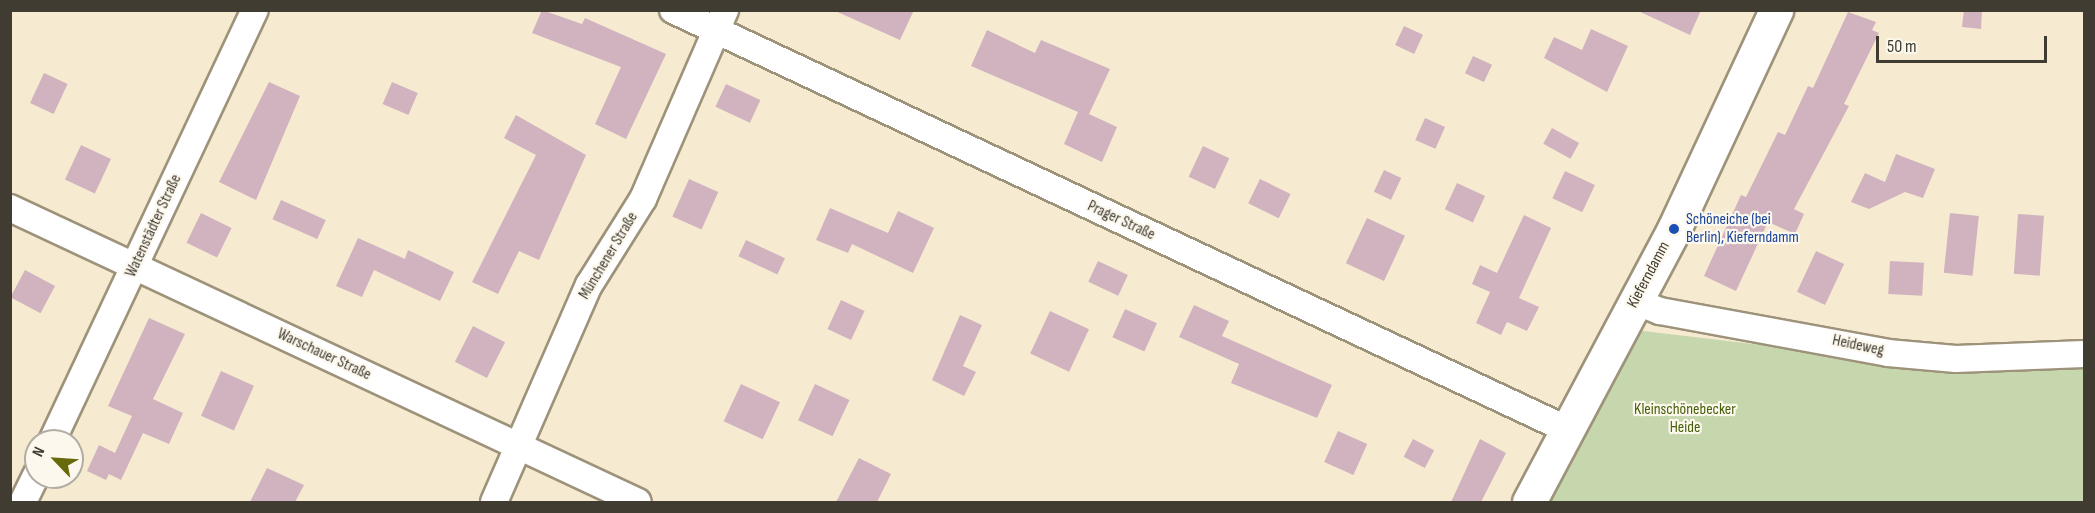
<!DOCTYPE html>
<meta charset="utf-8">
<style>
body{margin:0}
#map{position:relative;width:2095px;height:513px;overflow:hidden;background:#f6ebd1;font-family:"Sofia Sans Condensed",sans-serif}
div>[style]{position:absolute}
.green>*{inset:0;background:#c6d7ae}
.building>*{inset:0;background:#d0b3bf;transform-origin:0 0}
.roads{filter:drop-shadow(2px 0 #9d927a) drop-shadow(-2px 0 #9d927a) drop-shadow(0 2px #9d927a) drop-shadow(0 -2px #9d927a)}
.minor>*{height:26px;margin:-13px;padding:0 13px;transform-origin:13px;border-radius:13px;background:#fff}
.tertiary>*{height:33px;margin:-16.5px;padding:0 16.5px;transform-origin:16.5px;border-radius:16.5px;background:#fff}
.dots>*{width:16px;height:16px;translate:-50% -50%;box-sizing:border-box;border:3px solid #fdf8ee;border-radius:50%}
span{translate:-50% -50%;white-space:nowrap;text-align:center;line-height:1.15;-webkit-text-stroke:4.5px #fdf8ee;paint-order:stroke}
.transit-label{font-size:16px;color:#164399}
.left{translate:0 -50%;text-align:left}
.street-label{font-size:16px;color:#413c32}
.park-label{font-size:16px;color:#47610a}
.frame{position:absolute;inset:0;border:12px solid #413c32;pointer-events:none}
.north{position:absolute;left:24px;top:429px;width:60px;height:60px;box-sizing:border-box;background:#fdf8ee;border:2px solid #b2ada3;border-radius:50%;rotate:295deg;font-size:16px;font-weight:700;line-height:24px;text-align:center;color:#413c32}
.north::after{content:'';display:block;margin:auto;width:21px;height:27px;background:#676a0a;clip-path:polygon(50% 0,100% 100%,50% 72%,0 100%)}
.scale{position:absolute;left:1876px;top:36px;width:171px;height:27px;box-sizing:border-box;border:3px solid #413c32;border-top:0;padding-left:8px;font-size:18px;line-height:21px;white-space:nowrap;color:#413c32;-webkit-text-stroke:4px #fdf8ee;paint-order:stroke}
</style>
<div id="map">
<div class="green">
<div style="clip-path:polygon(1635px 330px,1845px 355px,2084px 361px,2084px 502px,1550px 502px)"></div>
</div>
<div class="building">
<div style="clip-path:polygon(542px 10px,582px 24px,585px 18px,666px 54px,626px 139px,595px 124px,621px 67px,532px 33px)"></div>
<div style="clip-path:polygon(833px 10px,914px 10px,900px 40px)"></div>
<div style="clip-path:polygon(1636px 10px,1701px 10px,1690px 35px)"></div>
<div style="clip-path:polygon(1964px 10px,1982px 10px,1981px 29px,1962px 27px)"></div>
<div style="clip-path:polygon(1848px 12px,1876px 22px,1872px 30px,1879px 33px,1844px 104px,1849px 106px,1794px 209px,1804px 214px,1795px 234px,1768px 222px,1736px 291px,1704px 276px,1741px 195px,1746px 197px,1778px 132px,1785px 135px,1808px 86px,1813px 88px)"></div>
<div style="left:1404px;top:26px;width:21px;height:21px;rotate:25deg"></div>
<div style="clip-path:polygon(1591px 29px,1628px 46px,1607px 92px,1544px 58px,1554px 37px,1582px 50px)"></div>
<div style="clip-path:polygon(987px 30px,1035px 53px,1041px 40px,1110px 69px,1089px 114px,1117px 127px,1102px 162px,1064px 144px,1078px 112px,971px 66px)"></div>
<div style="left:1473px;top:56px;width:21px;height:19px;rotate:25deg"></div>
<div style="left:44px;top:73px;width:26px;height:33px;rotate:25deg"></div>
<div style="clip-path:polygon(269px 82px,300px 96px,256px 200px,219px 182px)"></div>
<div style="left:392px;top:82px;width:28px;height:24px;rotate:23deg"></div>
<div style="left:726px;top:84px;width:38px;height:25px;rotate:25deg"></div>
<div style="clip-path:polygon(516px 115px,586px 155px,539px 260px,519px 251px,498px 294px,472px 282px,536px 155px,504px 138px)"></div>
<div style="left:1425px;top:118px;width:22px;height:24px;rotate:24deg"></div>
<div style="left:1552px;top:128px;width:31px;height:18px;rotate:29deg"></div>
<div style="left:81px;top:145px;width:33px;height:38px;rotate:25deg"></div>
<div style="left:1203px;top:146px;width:29px;height:34px;rotate:25deg"></div>
<div style="clip-path:polygon(1896px 154px,1935px 169px,1923px 198px,1905px 192px,1869px 209px,1851px 202px,1865px 173px,1885px 182px)"></div>
<div style="left:1384px;top:170px;width:19px;height:24px;rotate:25deg"></div>
<div style="left:1565px;top:171px;width:33px;height:30px;rotate:25deg"></div>
<div style="left:689px;top:179px;width:32px;height:41px;rotate:24deg"></div>
<div style="left:1260px;top:179px;width:34px;height:27px;rotate:26deg"></div>
<div style="left:1457px;top:183px;width:31px;height:29px;rotate:25deg"></div>
<div style="left:281px;top:200px;width:49px;height:21px;rotate:24deg"></div>
<div style="clip-path:polygon(830px 208px,888px 233px,898px 211px,934px 228px,913px 273px,852px 244px,848px 253px,816px 240px)"></div>
<div style="left:201px;top:213px;width:34px;height:33px;rotate:26deg"></div>
<div style="left:1950px;top:213px;width:29px;height:60px;rotate:6deg"></div>
<div style="left:2018px;top:214px;width:26px;height:60px;rotate:4deg"></div>
<div style="clip-path:polygon(1524px 215px,1551px 228px,1519px 298px,1539px 307px,1527px 331px,1507px 322px,1501px 335px,1476px 323px,1490px 292px,1472px 284px,1480px 265px,1497px 273px)"></div>
<div style="left:1367px;top:218px;width:42px;height:50px;rotate:25deg"></div>
<div style="clip-path:polygon(358px 238px,405px 259px,408px 250px,454px 272px,440px 301px,374px 270px,362px 297px,336px 286px)"></div>
<div style="left:746px;top:240px;width:43px;height:18px;rotate:25deg"></div>
<div style="left:1816px;top:251px;width:31px;height:45px;rotate:25deg"></div>
<div style="left:1098px;top:261px;width:33px;height:23px;rotate:25deg"></div>
<div style="left:1890px;top:261px;width:34px;height:33px;rotate:3deg"></div>
<div style="left:25px;top:270px;width:34px;height:31px;rotate:28deg"></div>
<div style="left:841px;top:300px;width:26px;height:32px;rotate:25deg"></div>
<div style="clip-path:polygon(1194px 305px,1229px 321px,1222px 336px,1332px 385px,1317px 418px,1231px 383px,1239px 364px,1179px 337px)"></div>
<div style="left:1125px;top:309px;width:35px;height:31px;rotate:24deg"></div>
<div style="left:1050px;top:311px;width:43px;height:47px;rotate:25deg"></div>
<div style="clip-path:polygon(960px 315px,982px 325px,963px 366px,976px 372px,964px 396px,932px 380px)"></div>
<div style="clip-path:polygon(149px 318px,185px 334px,153px 399px,183px 413px,169px 444px,143px 433px,121px 480px,109px 474px,106px 480px,87px 471px,99px 445px,115px 453px,132px 416px,108px 406px)"></div>
<div style="left:473px;top:326px;width:36px;height:40px;rotate:27deg"></div>
<div style="left:221px;top:371px;width:36px;height:49px;rotate:24deg"></div>
<div style="left:741px;top:384px;width:43px;height:41px;rotate:25deg"></div>
<div style="left:815px;top:384px;width:38px;height:40px;rotate:25deg"></div>
<div style="left:1338px;top:431px;width:32px;height:34px;rotate:24deg"></div>
<div style="left:1413px;top:439px;width:24px;height:20px;rotate:28deg"></div>
<div style="clip-path:polygon(1480px 439px,1506px 453px,1481px 502px,1451px 502px)"></div>
<div style="clip-path:polygon(859px 458px,891px 474px,877px 502px,836px 502px)"></div>
<div style="clip-path:polygon(267px 468px,304px 485px,295px 502px,250px 502px)"></div>
</div>
<div class="roads">
<div class="minor">
<div style="left:673px;top:10px;width:991px;rotate:25.14deg"></div>
<div style="left:10px;top:208px;width:693px;rotate:25.09deg"></div>
<div style="left:1635px;top:301px;width:27px;rotate:22deg"></div>
<div style="left:1660px;top:311px;width:232px;rotate:10.4deg"></div>
<div style="left:1888px;top:353px;width:68px;rotate:5deg"></div>
<div style="left:1956px;top:359px;width:128px;rotate:-2.2deg"></div>
<div style="left:52px;top:441px;width:476px;rotate:-64.8deg"></div>
<div style="left:23px;top:502px;width:30px;rotate:-64deg"></div>
<div style="left:494px;top:502px;width:237px;rotate:-66.4deg"></div>
<div style="left:589px;top:285px;width:102px;rotate:-57.9deg"></div>
<div style="left:643px;top:199px;width:206px;rotate:-66.5deg"></div>
</div>
<div class="tertiary">
<div style="left:1529px;top:502px;width:309px;rotate:-62deg"></div>
<div style="left:1674px;top:229px;width:242px;rotate:-65deg"></div>
</div>
</div>
<div class="dots">
<div style="left:1674px;top:229px;background:#1a4fb4"></div>
</div>
<div class="transit-label">
<span class="left" style="left:1686px;top:229px">Schöneiche (bei<br>Berlin), Kieferndamm</span>
</div>
<div class="street-label">
<span style="left:1121px;top:221px;rotate:25deg">Prager Straße</span>
<span style="left:154px;top:226px;rotate:-65deg">Watenstädter Straße</span>
<span style="left:609px;top:256px;rotate:-59deg">Münchener Straße</span>
<span style="left:1649px;top:275px;rotate:-62deg">Kieferndamm</span>
<span style="left:1858px;top:346px;rotate:12deg">Heideweg</span>
<span style="left:324px;top:355px;rotate:25deg">Warschauer Straße</span>
</div>
<div class="park-label">
<span style="left:1685px;top:419px">Kleinschönebecker<br>Heide</span>
</div>
<div class="frame"></div>
<div class="north">N</div>
<div class="scale">50 m</div>
</div>
